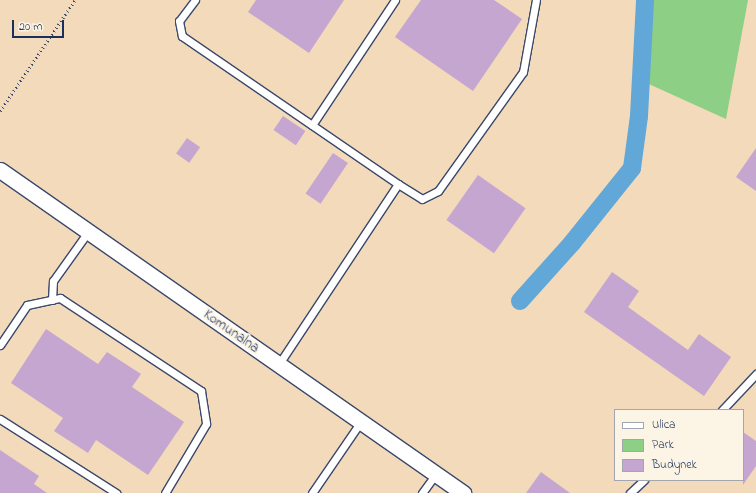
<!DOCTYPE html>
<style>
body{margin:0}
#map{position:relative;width:756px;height:493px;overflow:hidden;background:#f2daba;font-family:"Indie Flower",sans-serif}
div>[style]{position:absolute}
.green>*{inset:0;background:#8ecf86}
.canal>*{height:18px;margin:-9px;padding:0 9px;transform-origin:9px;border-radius:9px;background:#61a7d7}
.building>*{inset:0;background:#c5a6d0;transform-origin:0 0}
.path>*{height:2.5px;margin-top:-1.25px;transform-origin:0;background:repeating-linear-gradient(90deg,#3b496c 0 1px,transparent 0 4px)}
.roads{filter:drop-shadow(1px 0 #3b496c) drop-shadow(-1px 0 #3b496c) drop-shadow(0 1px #3b496c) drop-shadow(0 -1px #3b496c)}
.service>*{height:7px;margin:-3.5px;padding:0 3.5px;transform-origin:3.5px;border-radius:3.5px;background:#fff}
.minor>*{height:15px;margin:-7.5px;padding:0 7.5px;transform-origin:7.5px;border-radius:7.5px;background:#fff}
span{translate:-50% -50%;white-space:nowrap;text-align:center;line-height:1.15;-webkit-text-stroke:4px #fcf5e5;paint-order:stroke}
.street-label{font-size:14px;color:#1b2f5e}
.legend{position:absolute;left:614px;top:409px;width:130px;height:72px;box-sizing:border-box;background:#fcf5e5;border:1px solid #a2a6af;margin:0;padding:5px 7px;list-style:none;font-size:12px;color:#1b2f5e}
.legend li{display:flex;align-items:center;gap:8px;height:20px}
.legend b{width:20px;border:1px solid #a2a6af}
.scale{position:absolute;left:12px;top:20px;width:52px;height:18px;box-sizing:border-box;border:2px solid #1b2f5e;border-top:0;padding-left:5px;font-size:12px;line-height:14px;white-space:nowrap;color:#1b2f5e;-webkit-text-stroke:3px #fcf5e5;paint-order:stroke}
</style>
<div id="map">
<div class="green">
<div style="clip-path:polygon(637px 0,748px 0,726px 119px,640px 80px)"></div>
</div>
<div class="canal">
<div style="left:520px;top:301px;width:78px;rotate:-48.1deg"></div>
<div style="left:572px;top:243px;width:96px;rotate:-51.3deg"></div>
<div style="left:632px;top:168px;width:52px;rotate:-82.3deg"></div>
<div style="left:639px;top:116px;width:116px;rotate:-87deg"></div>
</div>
<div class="building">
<div style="clip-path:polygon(256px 0,344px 0,309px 53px,248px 12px)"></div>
<div style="clip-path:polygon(421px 0,494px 0,522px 19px,473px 91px,395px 37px)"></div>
<div style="left:283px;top:116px;width:27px;height:17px;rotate:34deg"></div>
<div style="left:187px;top:138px;width:16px;height:19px;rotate:35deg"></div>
<div style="clip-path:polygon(756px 148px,756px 191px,736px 177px)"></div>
<div style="left:333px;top:153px;width:18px;height:49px;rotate:34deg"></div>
<div style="left:478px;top:175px;width:58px;height:55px;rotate:35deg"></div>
<div style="clip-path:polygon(612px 272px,639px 291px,628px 307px,688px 350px,699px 334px,731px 357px,704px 396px,584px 312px)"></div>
<div style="clip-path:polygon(46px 329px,98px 364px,107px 352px,141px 374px,132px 387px,184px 422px,148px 475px,96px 440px,88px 453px,54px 431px,63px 418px,11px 383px)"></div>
<div style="clip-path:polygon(743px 432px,756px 441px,756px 466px,743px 485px)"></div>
<div style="clip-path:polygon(0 450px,39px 476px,34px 484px,47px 493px,0 493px)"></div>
<div style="clip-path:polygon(541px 472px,570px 493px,526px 493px)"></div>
</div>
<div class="path">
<div style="left:0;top:111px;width:134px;rotate:-56deg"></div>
</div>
<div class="roads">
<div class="service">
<div style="left:195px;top:0;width:26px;rotate:127deg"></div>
<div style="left:179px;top:21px;width:15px;rotate:79deg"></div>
<div style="left:182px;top:36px;width:262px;rotate:34.4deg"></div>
<div style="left:398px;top:184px;width:217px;rotate:123.5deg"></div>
<div style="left:312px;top:125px;width:150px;rotate:-56.4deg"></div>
<div style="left:398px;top:184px;width:28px;rotate:32deg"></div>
<div style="left:422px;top:199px;width:18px;rotate:-27deg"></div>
<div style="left:438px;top:191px;width:146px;rotate:-54.5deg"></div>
<div style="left:523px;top:72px;width:73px;rotate:-79.8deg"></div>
<div style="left:52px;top:300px;width:19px;rotate:-87deg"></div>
<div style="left:53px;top:281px;width:60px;rotate:-54.5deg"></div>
<div style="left:0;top:345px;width:48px;rotate:-56deg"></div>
<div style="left:27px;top:305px;width:34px;rotate:-12deg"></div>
<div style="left:60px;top:298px;width:169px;rotate:33.4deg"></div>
<div style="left:201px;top:391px;width:33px;rotate:81deg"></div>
<div style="left:206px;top:424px;width:80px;rotate:120.7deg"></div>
<div style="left:722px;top:410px;width:50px;rotate:-46.6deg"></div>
<div style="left:0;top:419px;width:138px;rotate:32.5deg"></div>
<div style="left:312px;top:493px;width:85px;rotate:-55.6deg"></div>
<div style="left:422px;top:493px;width:22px;rotate:-54deg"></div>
<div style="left:630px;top:493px;width:19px;rotate:-43deg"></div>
</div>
<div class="minor">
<div style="left:0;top:170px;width:565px;rotate:34.9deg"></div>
</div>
</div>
<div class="street-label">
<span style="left:231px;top:332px;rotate:35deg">Komunalna</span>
</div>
<ul class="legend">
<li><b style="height:5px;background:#fff"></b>Ulica</li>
<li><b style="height:11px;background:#8ecf86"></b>Park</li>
<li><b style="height:11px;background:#c5a6d0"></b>Budynek</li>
</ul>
<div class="scale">20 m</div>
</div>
